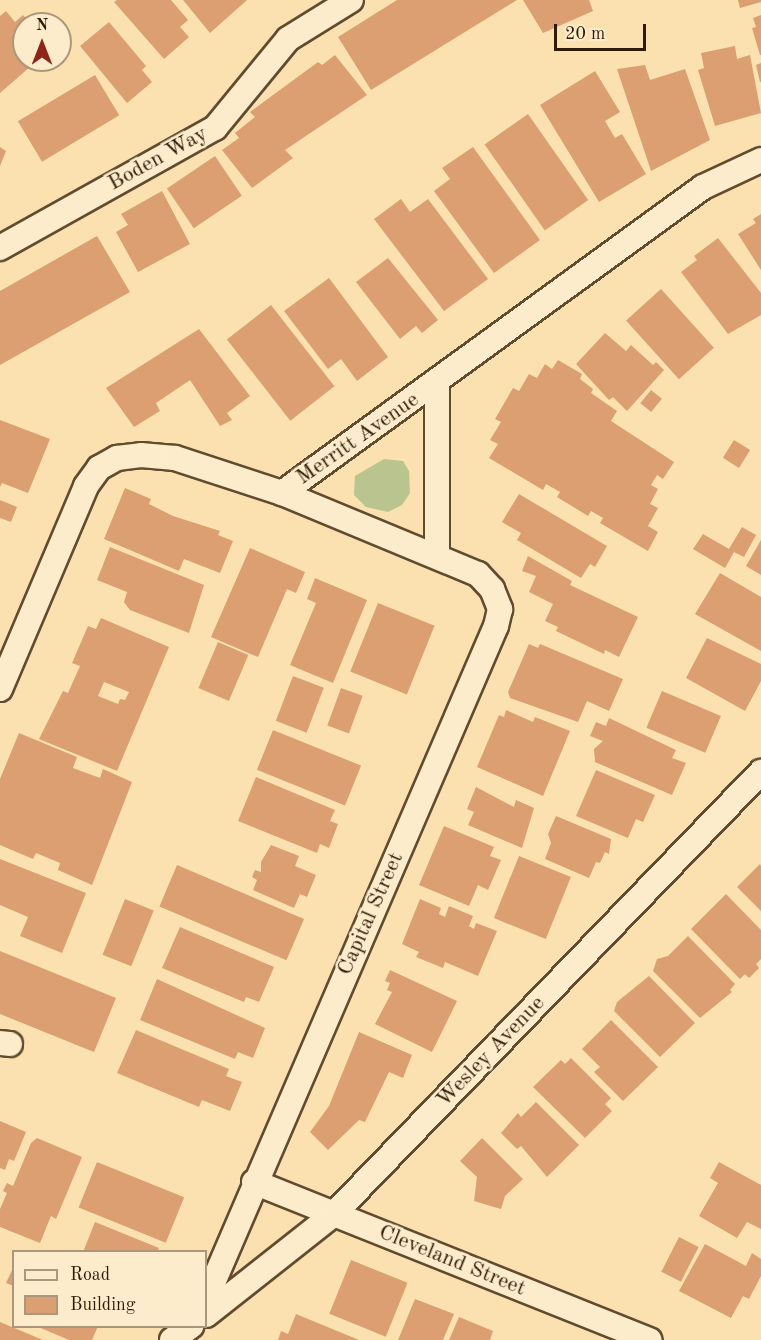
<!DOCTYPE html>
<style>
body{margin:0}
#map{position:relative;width:761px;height:1340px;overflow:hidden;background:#fce1b0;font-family:"Old Standard TT",serif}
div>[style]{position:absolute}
.green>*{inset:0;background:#b9c48f}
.building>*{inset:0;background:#db9f71;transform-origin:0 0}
.roads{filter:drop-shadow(2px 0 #624c30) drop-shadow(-2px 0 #624c30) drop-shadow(0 2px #624c30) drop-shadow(0 -2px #624c30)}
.minor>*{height:24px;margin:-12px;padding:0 12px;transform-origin:12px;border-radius:12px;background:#fdeccc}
span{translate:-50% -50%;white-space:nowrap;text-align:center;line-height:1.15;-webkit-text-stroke:5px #fdeccc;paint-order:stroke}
.street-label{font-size:22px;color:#2f1b05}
.legend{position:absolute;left:12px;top:1250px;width:195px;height:78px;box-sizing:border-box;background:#fdeccc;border:2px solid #ab987c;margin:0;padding:8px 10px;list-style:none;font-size:18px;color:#2f1b05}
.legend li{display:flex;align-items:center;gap:12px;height:30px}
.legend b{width:30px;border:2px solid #ab987c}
.north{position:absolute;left:12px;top:12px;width:60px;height:60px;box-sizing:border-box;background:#fdeccc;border:2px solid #ab987c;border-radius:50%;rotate:0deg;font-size:16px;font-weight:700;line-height:24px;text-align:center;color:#2f1b05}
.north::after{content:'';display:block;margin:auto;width:21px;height:27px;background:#8f2418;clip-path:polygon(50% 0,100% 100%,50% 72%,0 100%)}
.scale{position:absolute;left:554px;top:24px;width:92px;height:27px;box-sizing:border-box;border:3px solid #2f1b05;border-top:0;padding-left:8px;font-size:18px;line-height:21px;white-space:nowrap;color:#2f1b05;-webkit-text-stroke:4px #fdeccc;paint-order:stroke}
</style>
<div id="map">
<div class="green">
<div style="clip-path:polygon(384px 459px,403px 461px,409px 471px,410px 493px,402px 505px,388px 512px,366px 507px,354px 495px,355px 476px)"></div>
</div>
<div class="building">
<div style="clip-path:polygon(117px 0,171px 0,188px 20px,180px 27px,189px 37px,164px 59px,114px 2px)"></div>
<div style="clip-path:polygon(183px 0,247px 0,210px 33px)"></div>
<div style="clip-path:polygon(397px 0,517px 0,371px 90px,338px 37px)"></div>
<div style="clip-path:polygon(523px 0,589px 0,593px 11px,543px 33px)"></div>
<div style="clip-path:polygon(738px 0,761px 0,761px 2px,740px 8px)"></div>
<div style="clip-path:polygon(6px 11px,15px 22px,23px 15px,31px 24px,24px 24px,24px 60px,38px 60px,0 93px,0 16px)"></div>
<div style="clip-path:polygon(761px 15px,761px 55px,760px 55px,752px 28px,756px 27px,753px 18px)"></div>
<div style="clip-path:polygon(109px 22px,146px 66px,142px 70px,152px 82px,127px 103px,80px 46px)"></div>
<div style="clip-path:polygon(735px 46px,737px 59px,750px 55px,761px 113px,715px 126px,698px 70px,704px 68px,701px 53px)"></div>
<div style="clip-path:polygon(335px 55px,367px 95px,285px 150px,293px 158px,252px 188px,222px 150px,239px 138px,235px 133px,255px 117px,250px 112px,318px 62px,322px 65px)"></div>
<div style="clip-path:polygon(761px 63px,761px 82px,760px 82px,756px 65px)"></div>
<div style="clip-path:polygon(645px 65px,650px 80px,685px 69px,710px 140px,651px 171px,617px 69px)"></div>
<div style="clip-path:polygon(595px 71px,620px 112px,605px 121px,615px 138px,622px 134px,646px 174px,599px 202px,540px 105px)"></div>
<div style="left:95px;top:75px;width:47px;height:90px;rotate:59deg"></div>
<div style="left:528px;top:114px;width:105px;height:53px;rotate:55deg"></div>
<div style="clip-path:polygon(0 147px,6px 151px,0 166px)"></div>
<div style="clip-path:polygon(473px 147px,540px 240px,494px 273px,434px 191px,450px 179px,442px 168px)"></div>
<div style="left:215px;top:156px;width:48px;height:58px;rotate:56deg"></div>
<div style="clip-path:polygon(162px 191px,190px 244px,138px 272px,116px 232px,128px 225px,121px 214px)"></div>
<div style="clip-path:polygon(401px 199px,410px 212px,428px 199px,488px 279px,444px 311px,374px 219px)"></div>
<div style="clip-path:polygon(761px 214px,761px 270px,738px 234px,756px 223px,753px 219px)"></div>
<div style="clip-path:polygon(97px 236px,130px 292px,0 365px,0 291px)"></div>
<div style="clip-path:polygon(718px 238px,761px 293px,761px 315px,728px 334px,681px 272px,697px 260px,694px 256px)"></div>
<div style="clip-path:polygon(388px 258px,438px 320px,422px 333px,416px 326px,400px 339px,356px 282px)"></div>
<div style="clip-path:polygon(329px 278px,388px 357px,357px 381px,341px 359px,328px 369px,284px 311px)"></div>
<div style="left:661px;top:289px;width:79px;height:47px;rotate:48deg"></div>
<div style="left:271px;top:305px;width:103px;height:56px;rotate:52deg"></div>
<div style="clip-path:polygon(199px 329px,250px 396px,227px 413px,232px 420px,220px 426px,190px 380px,156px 403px,160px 411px,134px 427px,106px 388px)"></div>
<div style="clip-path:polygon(605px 333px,626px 351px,631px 345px,653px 365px,656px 362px,664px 370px,627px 411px,613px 397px,609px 400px,576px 364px)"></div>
<div style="clip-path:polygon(558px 360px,582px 374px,580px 379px,593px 389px,591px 393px,617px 411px,611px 421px,674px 462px,663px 479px,657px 475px,651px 485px,658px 489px,650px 504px,658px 508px,648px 526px,658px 532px,648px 551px,600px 523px,603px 518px,591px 511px,588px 516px,557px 497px,560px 492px,546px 484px,543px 490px,489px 458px,498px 444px,490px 440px,501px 422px,495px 419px,513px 388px,519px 391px,529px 374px,537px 378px,545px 364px,552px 369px)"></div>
<div style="left:651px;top:390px;width:14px;height:17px;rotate:39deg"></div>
<div style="clip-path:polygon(0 420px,50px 439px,28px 493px,2px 483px,0 487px)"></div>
<div style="left:734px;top:440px;width:19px;height:21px;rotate:32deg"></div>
<div style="clip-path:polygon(125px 488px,151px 499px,149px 504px,173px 516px,220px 531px,218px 535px,233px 541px,220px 573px,184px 559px,179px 571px,104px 539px)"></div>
<div style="clip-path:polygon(519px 494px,607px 546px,595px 567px,590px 564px,581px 578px,517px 540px,521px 533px,502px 522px)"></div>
<div style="clip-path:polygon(0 500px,17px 507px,11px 522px,0 518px)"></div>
<div style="clip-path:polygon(742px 527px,756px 535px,744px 557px,734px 552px,725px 568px,693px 549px,703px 534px,729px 549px)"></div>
<div style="clip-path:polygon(761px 540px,761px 575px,746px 566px)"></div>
<div style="clip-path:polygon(110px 547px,204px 585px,189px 633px,130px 610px,124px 602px,127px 592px,97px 580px)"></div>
<div style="clip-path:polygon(250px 548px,305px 572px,296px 593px,287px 589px,258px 657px,211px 637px)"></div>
<div style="clip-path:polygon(528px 556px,572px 581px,570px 585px,638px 617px,619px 657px,605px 650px,604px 654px,556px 631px,558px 627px,545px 621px,553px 604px,529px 592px,536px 576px,522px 571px)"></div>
<div style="clip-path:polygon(720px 573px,761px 597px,761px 651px,695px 614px)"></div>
<div style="clip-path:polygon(315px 578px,367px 600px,333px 683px,290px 665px,316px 603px,307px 599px)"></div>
<div style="left:378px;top:603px;width:61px;height:74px;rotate:22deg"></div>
<div style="clip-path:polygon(evenodd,101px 618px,169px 647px,117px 771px,39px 739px,63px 691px,68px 693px,80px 666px,72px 663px,88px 626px,96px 629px,101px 618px,104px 682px,129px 692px,125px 700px,120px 699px,118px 704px,98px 696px,104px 682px)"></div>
<div style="clip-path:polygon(707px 638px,761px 664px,761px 681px,745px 711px,686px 678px)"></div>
<div style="left:218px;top:642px;width:33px;height:50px;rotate:23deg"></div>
<div style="clip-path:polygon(529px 644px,538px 648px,540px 644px,623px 679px,609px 711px,587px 701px,578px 722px,510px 698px,508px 692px)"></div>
<div style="left:293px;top:676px;width:33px;height:48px;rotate:21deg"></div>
<div style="left:341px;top:688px;width:23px;height:40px;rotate:20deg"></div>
<div style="left:662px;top:691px;width:64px;height:40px;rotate:23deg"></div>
<div style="clip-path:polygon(506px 710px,533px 722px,535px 717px,570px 731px,543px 796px,477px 767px,499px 715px,504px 717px)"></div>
<div style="clip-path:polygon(609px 718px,676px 750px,672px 758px,686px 763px,672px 795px,595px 762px,594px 749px,603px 741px,590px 736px,596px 722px,606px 726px)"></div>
<div style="left:273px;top:730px;width:95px;height:43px;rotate:22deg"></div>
<div style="clip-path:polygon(19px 733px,77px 757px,73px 768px,100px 778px,103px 769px,132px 782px,92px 885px,58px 870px,60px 863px,36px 853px,33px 859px,0 845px,0 779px)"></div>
<div style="clip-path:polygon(596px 770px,655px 795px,643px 822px,636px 819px,628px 838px,576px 816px)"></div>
<div style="clip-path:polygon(256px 777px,335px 810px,330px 821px,338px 824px,329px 848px,320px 844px,317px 853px,238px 821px)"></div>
<div style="clip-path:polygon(476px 787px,514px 807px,516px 800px,534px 808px,522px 848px,468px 825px,474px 812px,467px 809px)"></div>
<div style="clip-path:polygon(556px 816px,611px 839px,609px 854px,605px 852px,600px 863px,596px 862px,589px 878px,545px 859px,551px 843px,548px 834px)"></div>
<div style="clip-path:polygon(444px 826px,494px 847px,490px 856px,501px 860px,488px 890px,478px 885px,469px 906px,419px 885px)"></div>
<div style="clip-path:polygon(271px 845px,299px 856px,295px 866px,316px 875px,307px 897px,300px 894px,294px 908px,253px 890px,257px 880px,252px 877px,255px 870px,261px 872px,261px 862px)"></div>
<div style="left:519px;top:856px;width:56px;height:67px;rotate:22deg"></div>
<div style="clip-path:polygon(0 859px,86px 893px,62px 953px,20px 936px,28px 917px,0 905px)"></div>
<div style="clip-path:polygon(760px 864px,761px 866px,761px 911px,737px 887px)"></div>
<div style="left:177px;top:865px;width:138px;height:45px;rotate:23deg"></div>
<div style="clip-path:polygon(726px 894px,761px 930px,761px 959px,756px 964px,759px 968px,749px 978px,745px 974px,740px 979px,691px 929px)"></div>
<div style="left:125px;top:899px;width:31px;height:60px;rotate:22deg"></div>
<div style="clip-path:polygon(420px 899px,441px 908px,439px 914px,445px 917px,449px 906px,473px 916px,469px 926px,474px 929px,476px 923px,497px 931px,478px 976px,445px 962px,443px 968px,416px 957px,419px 952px,402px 944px)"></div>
<div style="clip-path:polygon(180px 927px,274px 967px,259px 1002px,246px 997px,244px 1002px,162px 968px)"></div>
<div style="clip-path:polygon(688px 936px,735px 984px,730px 990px,732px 992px,700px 1018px,653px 971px,657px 959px,668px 956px)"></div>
<div style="clip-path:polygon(0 951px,116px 998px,94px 1052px,0 1014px)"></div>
<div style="clip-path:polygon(390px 970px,457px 1001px,432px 1052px,375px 1024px,392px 992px,387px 990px,390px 983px,385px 981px)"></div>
<div style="clip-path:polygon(649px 976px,695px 1023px,660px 1057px,614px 1011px,617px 1002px)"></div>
<div style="clip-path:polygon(157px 979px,265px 1028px,253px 1058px,238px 1052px,235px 1059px,140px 1020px)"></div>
<div style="clip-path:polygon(611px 1020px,658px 1067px,623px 1101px,594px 1072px,600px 1067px,582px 1049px)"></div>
<div style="clip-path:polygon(136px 1030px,229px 1069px,226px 1076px,242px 1082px,230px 1111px,202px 1100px,199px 1107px,117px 1073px)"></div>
<div style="clip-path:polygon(359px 1032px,412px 1055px,403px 1078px,389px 1072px,365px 1122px,359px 1120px,328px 1150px,310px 1132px,329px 1106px)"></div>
<div style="clip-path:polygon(571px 1058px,611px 1098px,605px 1104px,612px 1111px,585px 1138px,533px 1087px,561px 1060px,565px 1064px)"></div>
<div style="clip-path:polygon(536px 1102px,579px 1145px,547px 1177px,521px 1146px,517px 1149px,501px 1133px,518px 1113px,521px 1117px)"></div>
<div style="clip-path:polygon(0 1121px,26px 1132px,14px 1161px,9px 1159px,5px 1170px,0 1168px)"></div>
<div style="clip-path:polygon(37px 1138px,82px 1157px,56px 1219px,51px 1216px,40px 1243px,0 1227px,0 1209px,7px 1193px,3px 1191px,7px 1183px,13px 1186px,31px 1143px)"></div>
<div style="clip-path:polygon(482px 1138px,523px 1179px,505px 1196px,501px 1209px,474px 1201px,477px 1177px,460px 1161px)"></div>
<div style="left:97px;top:1162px;width:94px;height:49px;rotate:22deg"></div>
<div style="clip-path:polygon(719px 1162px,761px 1185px,761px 1229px,747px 1222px,737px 1238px,699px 1216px,718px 1183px,710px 1178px)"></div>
<div style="clip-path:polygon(95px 1222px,159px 1248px,157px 1252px,83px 1252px)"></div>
<div style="left:679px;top:1237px;width:22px;height:39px;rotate:27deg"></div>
<div style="clip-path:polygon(705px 1244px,746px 1266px,752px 1253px,761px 1259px,761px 1276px,749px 1299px,743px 1296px,731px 1318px,679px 1291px)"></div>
<div style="left:351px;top:1260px;width:61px;height:58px;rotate:22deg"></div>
<div style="clip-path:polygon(14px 1266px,14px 1286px,6px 1283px)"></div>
<div style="clip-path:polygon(415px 1299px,454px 1314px,443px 1340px,398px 1340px)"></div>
<div style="clip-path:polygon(296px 1314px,359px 1340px,278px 1340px,281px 1331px,288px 1334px)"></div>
<div style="clip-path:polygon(459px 1317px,493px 1331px,490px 1340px,449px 1340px)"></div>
<div style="clip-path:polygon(0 1322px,43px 1340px,0 1340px)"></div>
<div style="clip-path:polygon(36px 1326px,98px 1326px,92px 1340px,69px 1340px)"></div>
</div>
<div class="roads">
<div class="minor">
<div style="left:0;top:248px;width:246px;rotate:-29.2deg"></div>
<div style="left:215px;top:128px;width:115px;rotate:-50.6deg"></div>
<div style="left:288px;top:39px;width:74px;rotate:-31.8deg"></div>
<div style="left:282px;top:493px;width:520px;rotate:-36.01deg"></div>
<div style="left:703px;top:187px;width:64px;rotate:-25deg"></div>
<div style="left:437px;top:555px;width:172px;rotate:-90deg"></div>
<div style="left:0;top:689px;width:220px;rotate:-67deg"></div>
<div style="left:86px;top:486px;width:22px;rotate:-54deg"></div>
<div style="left:99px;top:468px;width:21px;rotate:-29deg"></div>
<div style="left:117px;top:458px;width:24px;rotate:-7deg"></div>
<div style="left:141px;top:455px;width:34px;rotate:5deg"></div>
<div style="left:175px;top:458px;width:113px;rotate:18.1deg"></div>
<div style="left:282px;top:493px;width:212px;rotate:22.5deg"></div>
<div style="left:478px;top:574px;width:21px;rotate:47deg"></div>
<div style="left:492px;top:589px;width:22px;rotate:68deg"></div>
<div style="left:500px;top:609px;width:17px;rotate:103deg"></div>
<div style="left:496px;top:626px;width:733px;rotate:113.31deg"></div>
<div style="left:0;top:1043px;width:10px;rotate:6deg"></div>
<div style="left:254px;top:1182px;width:426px;rotate:21.8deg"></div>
<div style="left:206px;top:1315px;width:163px;rotate:-38.3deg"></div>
<div style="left:334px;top:1214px;width:615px;rotate:-45.99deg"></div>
<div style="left:172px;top:1340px;width:24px;rotate:-36deg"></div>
</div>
</div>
<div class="street-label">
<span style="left:158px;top:159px;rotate:-29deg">Boden Way</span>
<span style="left:358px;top:439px;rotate:-35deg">Merritt Avenue</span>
<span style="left:371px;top:914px;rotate:-66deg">Capital Street</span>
<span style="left:491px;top:1052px;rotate:-46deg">Wesley Avenue</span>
<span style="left:452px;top:1261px;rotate:22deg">Cleveland Street</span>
</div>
<ul class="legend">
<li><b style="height:8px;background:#fdeccc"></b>Road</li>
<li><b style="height:16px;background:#db9f71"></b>Building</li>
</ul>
<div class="north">N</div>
<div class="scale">20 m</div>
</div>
